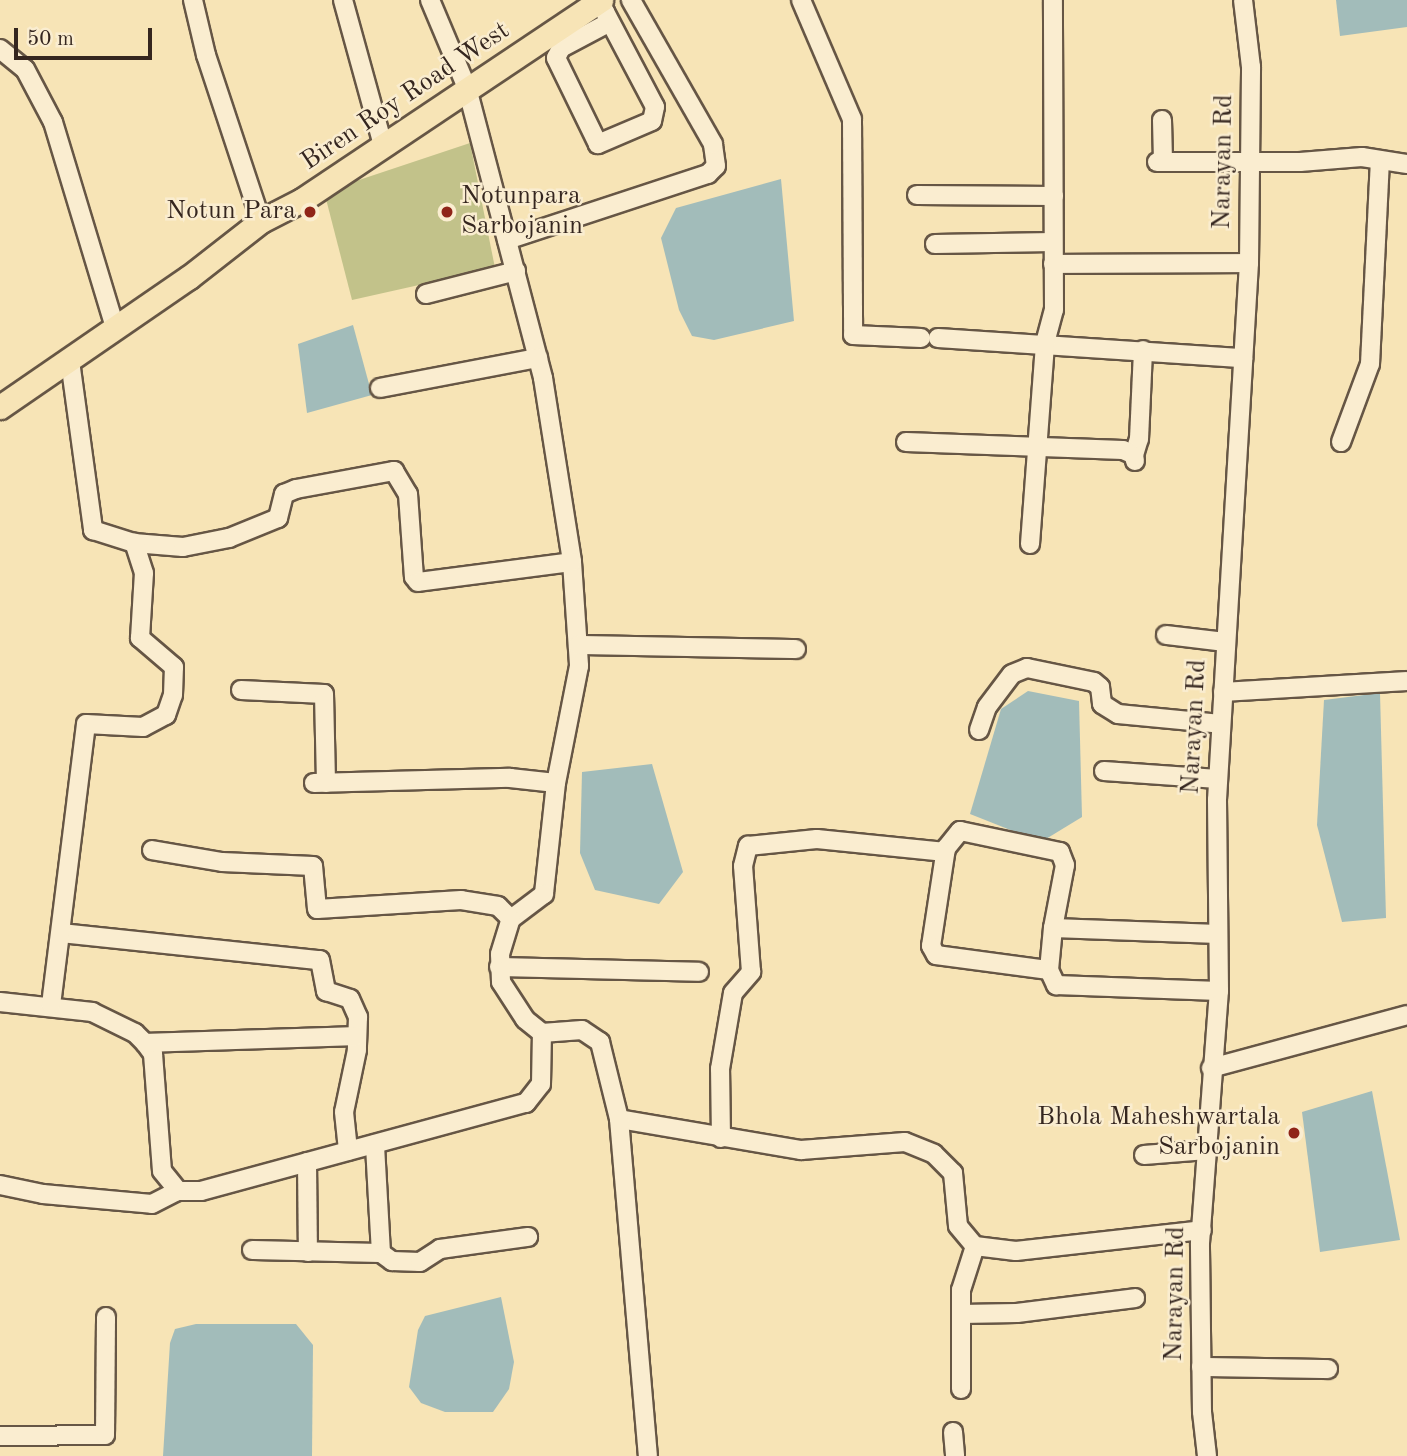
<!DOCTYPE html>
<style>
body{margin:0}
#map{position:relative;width:1407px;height:1456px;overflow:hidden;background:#f7e4b6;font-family:"Old Standard TT",serif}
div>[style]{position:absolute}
.green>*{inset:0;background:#c2c28a}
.water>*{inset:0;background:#a2bcba}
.roads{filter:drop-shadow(2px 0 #665645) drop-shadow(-2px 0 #665645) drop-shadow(0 2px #665645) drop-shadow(0 -2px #665645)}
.minor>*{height:18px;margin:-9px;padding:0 9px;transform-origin:9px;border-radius:9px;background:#faedd0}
.major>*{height:23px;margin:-11.5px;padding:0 11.5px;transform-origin:11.5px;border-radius:11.5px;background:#f7e4b6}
.dots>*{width:19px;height:19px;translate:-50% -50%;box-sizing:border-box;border:4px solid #faedd0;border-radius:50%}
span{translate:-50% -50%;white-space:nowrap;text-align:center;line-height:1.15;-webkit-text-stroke:5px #faedd0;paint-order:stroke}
.street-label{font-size:26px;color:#35261f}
.poi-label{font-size:26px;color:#35261f}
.left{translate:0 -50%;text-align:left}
.right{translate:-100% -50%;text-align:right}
.scale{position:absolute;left:14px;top:28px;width:138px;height:32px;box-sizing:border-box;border:4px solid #35261f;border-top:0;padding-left:9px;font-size:21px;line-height:24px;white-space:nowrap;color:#35261f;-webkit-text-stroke:5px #faedd0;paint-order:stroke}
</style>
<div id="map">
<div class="green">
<div style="clip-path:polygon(470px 143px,495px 268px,352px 300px,326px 199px,341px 186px)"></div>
</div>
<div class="water">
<div style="clip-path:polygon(1336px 0,1407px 0,1407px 27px,1340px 36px)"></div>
<div style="clip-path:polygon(781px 179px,794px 321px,714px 340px,692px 336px,679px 310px,661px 238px,676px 208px)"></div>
<div style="clip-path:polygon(353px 325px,372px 395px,307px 413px,298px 344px)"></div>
<div style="clip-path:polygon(1028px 691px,1079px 701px,1082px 817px,1041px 842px,970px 814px,1001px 709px)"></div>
<div style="clip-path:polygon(1380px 693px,1386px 918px,1342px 922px,1317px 825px,1324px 700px)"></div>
<div style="clip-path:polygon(652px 764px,683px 872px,659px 904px,595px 890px,580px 853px,582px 772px)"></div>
<div style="clip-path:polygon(1372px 1091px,1400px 1240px,1320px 1252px,1302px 1112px)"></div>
<div style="clip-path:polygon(501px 1297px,514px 1362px,509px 1389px,493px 1412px,445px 1412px,421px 1403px,409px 1387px,418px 1330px,425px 1316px)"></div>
<div style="clip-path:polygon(196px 1324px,296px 1324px,313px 1345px,312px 1456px,163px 1456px,170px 1343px,175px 1329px)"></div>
</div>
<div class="roads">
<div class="minor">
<div style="left:193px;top:0;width:57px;rotate:76.7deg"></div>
<div style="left:206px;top:55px;width:175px;rotate:71.7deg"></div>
<div style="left:343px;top:0;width:150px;rotate:74.6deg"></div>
<div style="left:430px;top:0;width:95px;rotate:67.2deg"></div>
<div style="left:467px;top:88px;width:300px;rotate:75.3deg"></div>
<div style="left:543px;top:378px;width:186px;rotate:81deg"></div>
<div style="left:572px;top:562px;width:104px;rotate:86.1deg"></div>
<div style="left:579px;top:666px;width:119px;rotate:101.1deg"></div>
<div style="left:556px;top:783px;width:112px;rotate:96.2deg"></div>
<div style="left:544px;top:894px;width:41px;rotate:142.9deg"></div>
<div style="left:801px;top:0;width:129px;rotate:66.8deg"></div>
<div style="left:852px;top:119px;width:216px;rotate:89.7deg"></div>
<div style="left:853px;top:335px;width:68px;rotate:2.5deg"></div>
<div style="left:599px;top:1px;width:13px;rotate:61deg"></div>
<div style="left:605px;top:12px;width:107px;rotate:62.2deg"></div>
<div style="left:655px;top:107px;width:14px;rotate:102deg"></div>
<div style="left:652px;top:121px;width:59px;rotate:156.9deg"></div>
<div style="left:598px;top:144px;width:96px;rotate:-116deg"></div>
<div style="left:556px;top:58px;width:11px;rotate:-63deg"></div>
<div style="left:561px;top:48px;width:55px;rotate:-28deg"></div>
<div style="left:0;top:49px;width:32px;rotate:39deg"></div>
<div style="left:25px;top:69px;width:60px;rotate:62.2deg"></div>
<div style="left:53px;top:122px;width:214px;rotate:73.2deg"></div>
<div style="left:1162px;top:120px;width:41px;rotate:88.6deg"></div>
<div style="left:1157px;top:162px;width:143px"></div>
<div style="left:1300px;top:162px;width:62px;rotate:-4.6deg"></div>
<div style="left:1362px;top:157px;width:46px;rotate:8.8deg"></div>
<div style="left:917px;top:195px;width:137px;rotate:0.4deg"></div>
<div style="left:507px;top:240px;width:212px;rotate:-18.2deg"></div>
<div style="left:708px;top:174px;width:11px;rotate:-45deg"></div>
<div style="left:716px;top:166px;width:22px;rotate:-98deg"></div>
<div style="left:713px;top:144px;width:166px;rotate:-119.7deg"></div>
<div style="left:935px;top:244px;width:118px;rotate:-1deg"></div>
<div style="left:1053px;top:264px;width:196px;rotate:-0.3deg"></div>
<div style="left:426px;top:294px;width:93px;rotate:-14.3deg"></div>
<div style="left:938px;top:338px;width:306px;rotate:3.8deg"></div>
<div style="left:70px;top:361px;width:171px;rotate:82.2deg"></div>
<div style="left:93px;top:530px;width:43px;rotate:17.6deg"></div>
<div style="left:134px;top:543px;width:49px;rotate:4.7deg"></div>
<div style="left:183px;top:547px;width:47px;rotate:-11.1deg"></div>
<div style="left:229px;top:538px;width:53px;rotate:-22.2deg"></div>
<div style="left:278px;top:518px;width:25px;rotate:-76deg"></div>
<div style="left:284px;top:494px;width:13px;rotate:-23deg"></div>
<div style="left:296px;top:489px;width:100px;rotate:-10.4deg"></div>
<div style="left:394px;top:471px;width:27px;rotate:59deg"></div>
<div style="left:408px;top:494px;width:83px;rotate:85.9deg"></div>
<div style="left:414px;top:577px;width:6px;rotate:51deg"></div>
<div style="left:418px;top:582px;width:155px;rotate:-7.4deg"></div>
<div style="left:380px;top:388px;width:161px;rotate:-10.8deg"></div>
<div style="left:906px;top:442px;width:217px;rotate:2.1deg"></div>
<div style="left:1123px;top:450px;width:12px;rotate:24deg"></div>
<div style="left:1134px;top:455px;width:6px;rotate:81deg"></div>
<div style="left:1341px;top:442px;width:83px;rotate:-69.6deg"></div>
<div style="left:1370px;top:364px;width:204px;rotate:-87.2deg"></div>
<div style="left:1134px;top:455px;width:17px;rotate:-73deg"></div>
<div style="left:1139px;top:439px;width:89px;rotate:-87.4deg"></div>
<div style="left:1030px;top:544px;width:202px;rotate:-85.7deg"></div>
<div style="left:1045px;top:343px;width:34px;rotate:-75deg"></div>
<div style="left:1054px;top:310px;width:310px;rotate:-90.2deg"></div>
<div style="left:1166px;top:635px;width:59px;rotate:6.8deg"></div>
<div style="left:578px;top:645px;width:218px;rotate:1.1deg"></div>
<div style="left:241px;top:690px;width:83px;rotate:2.8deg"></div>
<div style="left:324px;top:694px;width:89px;rotate:88.7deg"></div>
<div style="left:1223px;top:692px;width:184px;rotate:-3.4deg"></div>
<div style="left:979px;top:730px;width:24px;rotate:-71deg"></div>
<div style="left:987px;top:707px;width:41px;rotate:-52.9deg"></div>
<div style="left:1012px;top:674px;width:16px;rotate:-22deg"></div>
<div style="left:1027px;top:668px;width:68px;rotate:11.8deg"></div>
<div style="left:1094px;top:682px;width:8px;rotate:40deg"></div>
<div style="left:1100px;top:687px;width:17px;rotate:83deg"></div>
<div style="left:1102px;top:704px;width:19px;rotate:32deg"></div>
<div style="left:1118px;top:714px;width:103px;rotate:5.5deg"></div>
<div style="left:1104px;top:771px;width:114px;rotate:4deg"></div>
<div style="left:314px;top:783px;width:196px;rotate:-1.5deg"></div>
<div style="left:510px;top:778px;width:46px;rotate:6.2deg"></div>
<div style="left:61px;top:933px;width:260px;rotate:6deg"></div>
<div style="left:320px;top:960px;width:32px;rotate:79deg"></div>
<div style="left:326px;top:991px;width:25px;rotate:18deg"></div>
<div style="left:350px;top:999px;width:20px;rotate:66deg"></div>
<div style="left:358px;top:1017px;width:33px;rotate:92deg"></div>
<div style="left:357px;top:1050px;width:63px;rotate:101.8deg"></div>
<div style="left:344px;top:1112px;width:39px;rotate:84deg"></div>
<div style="left:1218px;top:934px;width:165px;rotate:-177.9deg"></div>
<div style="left:1053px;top:928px;width:64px;rotate:-79.2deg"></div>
<div style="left:1065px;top:865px;width:14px;rotate:-111deg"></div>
<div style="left:1060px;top:852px;width:102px;rotate:-168.1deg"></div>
<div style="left:960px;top:831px;width:22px;rotate:129deg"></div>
<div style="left:946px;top:848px;width:99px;rotate:98.7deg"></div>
<div style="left:931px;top:946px;width:10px;rotate:61deg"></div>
<div style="left:936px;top:955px;width:114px;rotate:7.6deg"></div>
<div style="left:1049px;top:970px;width:17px;rotate:65deg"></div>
<div style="left:1056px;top:985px;width:163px;rotate:2.1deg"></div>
<div style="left:499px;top:967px;width:200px;rotate:1.4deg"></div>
<div style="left:1049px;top:970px;width:42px;rotate:-84.6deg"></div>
<div style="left:0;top:1002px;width:93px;rotate:6.2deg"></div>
<div style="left:92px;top:1012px;width:48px;rotate:26deg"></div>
<div style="left:135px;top:1033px;width:14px;rotate:45deg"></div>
<div style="left:145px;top:1043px;width:14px;rotate:54deg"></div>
<div style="left:153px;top:1054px;width:117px;rotate:85.6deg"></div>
<div style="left:162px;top:1171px;width:26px;rotate:51deg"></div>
<div style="left:178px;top:1191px;width:23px"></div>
<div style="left:201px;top:1191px;width:337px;rotate:-15.2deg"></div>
<div style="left:526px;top:1103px;width:24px;rotate:-52deg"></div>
<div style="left:541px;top:1084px;width:51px;rotate:-88.9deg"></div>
<div style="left:542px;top:1033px;width:22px;rotate:-141deg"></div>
<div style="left:525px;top:1019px;width:44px;rotate:-123deg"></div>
<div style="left:501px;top:982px;width:28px;rotate:-92deg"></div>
<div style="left:500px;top:954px;width:37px;rotate:-73deg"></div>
<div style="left:511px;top:919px;width:18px;rotate:-135deg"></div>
<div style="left:498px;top:906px;width:37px;rotate:-171deg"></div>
<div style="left:461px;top:900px;width:144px;rotate:176.4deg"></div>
<div style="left:317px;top:909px;width:43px;rotate:-95.3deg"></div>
<div style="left:313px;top:866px;width:91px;rotate:-177.5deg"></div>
<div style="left:222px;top:862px;width:71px;rotate:-170.3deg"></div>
<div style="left:51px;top:1005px;width:283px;rotate:-82.9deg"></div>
<div style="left:86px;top:724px;width:57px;rotate:3deg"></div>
<div style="left:143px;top:727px;width:26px;rotate:-28deg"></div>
<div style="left:166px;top:715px;width:21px;rotate:-71deg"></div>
<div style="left:173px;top:695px;width:28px;rotate:-88deg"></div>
<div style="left:174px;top:667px;width:45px;rotate:-139.5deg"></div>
<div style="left:140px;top:638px;width:65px;rotate:-86.5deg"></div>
<div style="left:144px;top:573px;width:32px;rotate:-108deg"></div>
<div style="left:542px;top:1033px;width:40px;rotate:-4.3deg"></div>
<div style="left:582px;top:1030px;width:22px;rotate:34deg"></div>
<div style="left:600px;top:1042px;width:79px;rotate:76.1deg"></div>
<div style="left:619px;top:1119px;width:185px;rotate:9.7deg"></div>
<div style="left:801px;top:1150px;width:104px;rotate:-4.4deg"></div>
<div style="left:905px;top:1142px;width:31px;rotate:22deg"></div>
<div style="left:934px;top:1154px;width:27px;rotate:45deg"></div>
<div style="left:953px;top:1173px;width:53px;rotate:84.6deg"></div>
<div style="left:958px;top:1226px;width:26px;rotate:50deg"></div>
<div style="left:975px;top:1246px;width:41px;rotate:7deg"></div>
<div style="left:1016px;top:1251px;width:187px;rotate:-6.4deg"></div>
<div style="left:145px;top:1043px;width:212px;rotate:-1.9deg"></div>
<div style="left:1211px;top:1068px;width:203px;rotate:-15.1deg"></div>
<div style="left:619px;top:1119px;width:338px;rotate:85.1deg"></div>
<div style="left:721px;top:1138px;width:69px;rotate:-90.8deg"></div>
<div style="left:720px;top:1069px;width:77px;rotate:-80.3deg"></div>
<div style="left:733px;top:993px;width:28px;rotate:-49deg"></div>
<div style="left:751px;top:972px;width:106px;rotate:-94.3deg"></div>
<div style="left:743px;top:866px;width:21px;rotate:-76deg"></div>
<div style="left:748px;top:846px;width:69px;rotate:-5.8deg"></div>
<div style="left:817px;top:839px;width:129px;rotate:5.8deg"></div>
<div style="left:1144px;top:1155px;width:63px;rotate:-4.5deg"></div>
<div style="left:307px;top:1162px;width:90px;rotate:89.4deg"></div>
<div style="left:0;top:1185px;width:44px;rotate:11.8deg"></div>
<div style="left:43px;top:1194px;width:109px;rotate:5.2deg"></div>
<div style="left:152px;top:1204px;width:29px;rotate:-27deg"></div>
<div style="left:252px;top:1250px;width:129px;rotate:1.3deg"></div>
<div style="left:381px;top:1253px;width:109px;rotate:-93.2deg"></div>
<div style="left:381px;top:1253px;width:14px;rotate:36deg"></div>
<div style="left:392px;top:1261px;width:28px;rotate:2deg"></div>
<div style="left:420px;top:1262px;width:24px;rotate:-33deg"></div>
<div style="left:440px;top:1249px;width:89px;rotate:-7.8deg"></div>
<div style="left:961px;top:1314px;width:56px;rotate:-1deg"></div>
<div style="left:1017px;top:1313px;width:119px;rotate:-7.2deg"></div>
<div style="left:1201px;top:1367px;width:127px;rotate:0.9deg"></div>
<div style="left:961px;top:1389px;width:99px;rotate:-90deg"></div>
<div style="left:961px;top:1290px;width:46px;rotate:-72.3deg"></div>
<div style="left:953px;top:1432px;width:24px;rotate:85deg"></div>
<div style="left:0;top:1436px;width:105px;rotate:-0.5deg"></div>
<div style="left:105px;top:1435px;width:118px;rotate:-89.5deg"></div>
<div style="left:1207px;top:1456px;width:44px;rotate:-96.5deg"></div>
<div style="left:1202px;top:1412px;width:169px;rotate:-90.7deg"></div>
<div style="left:1200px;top:1243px;width:253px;rotate:-85.7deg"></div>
<div style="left:1219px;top:991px;width:191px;rotate:-90.6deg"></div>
<div style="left:1217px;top:800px;width:538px;rotate:-86.59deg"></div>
<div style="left:1249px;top:263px;width:196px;rotate:-89.4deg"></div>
<div style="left:1251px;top:67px;width:67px;rotate:-96.8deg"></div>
</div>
<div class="major">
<div style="left:0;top:407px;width:228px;rotate:-34.5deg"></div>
<div style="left:188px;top:278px;width:93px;rotate:-38deg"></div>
<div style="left:261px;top:221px;width:46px;rotate:-27.1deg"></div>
<div style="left:302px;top:200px;width:360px;rotate:-33.8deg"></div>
</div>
</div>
<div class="dots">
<div style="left:310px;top:212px;background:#8f2418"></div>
<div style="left:447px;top:212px;background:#8f2418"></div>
<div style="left:1294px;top:1133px;background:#8f2418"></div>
</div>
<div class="street-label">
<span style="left:406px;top:97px;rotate:-34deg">Biren Roy Road West</span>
<span style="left:1224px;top:162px;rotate:-89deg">Narayan Rd</span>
<span style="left:1195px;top:727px;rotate:-87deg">Narayan Rd</span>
<span style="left:1176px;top:1294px;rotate:-89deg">Narayan Rd</span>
</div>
<div class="poi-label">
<span class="left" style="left:461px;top:212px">Notunpara<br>Sarbojanin</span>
<span class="right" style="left:296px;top:212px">Notun Para</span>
<span class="right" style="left:1280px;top:1133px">Bhola Maheshwartala<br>Sarbojanin</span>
</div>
<div class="scale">50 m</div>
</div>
